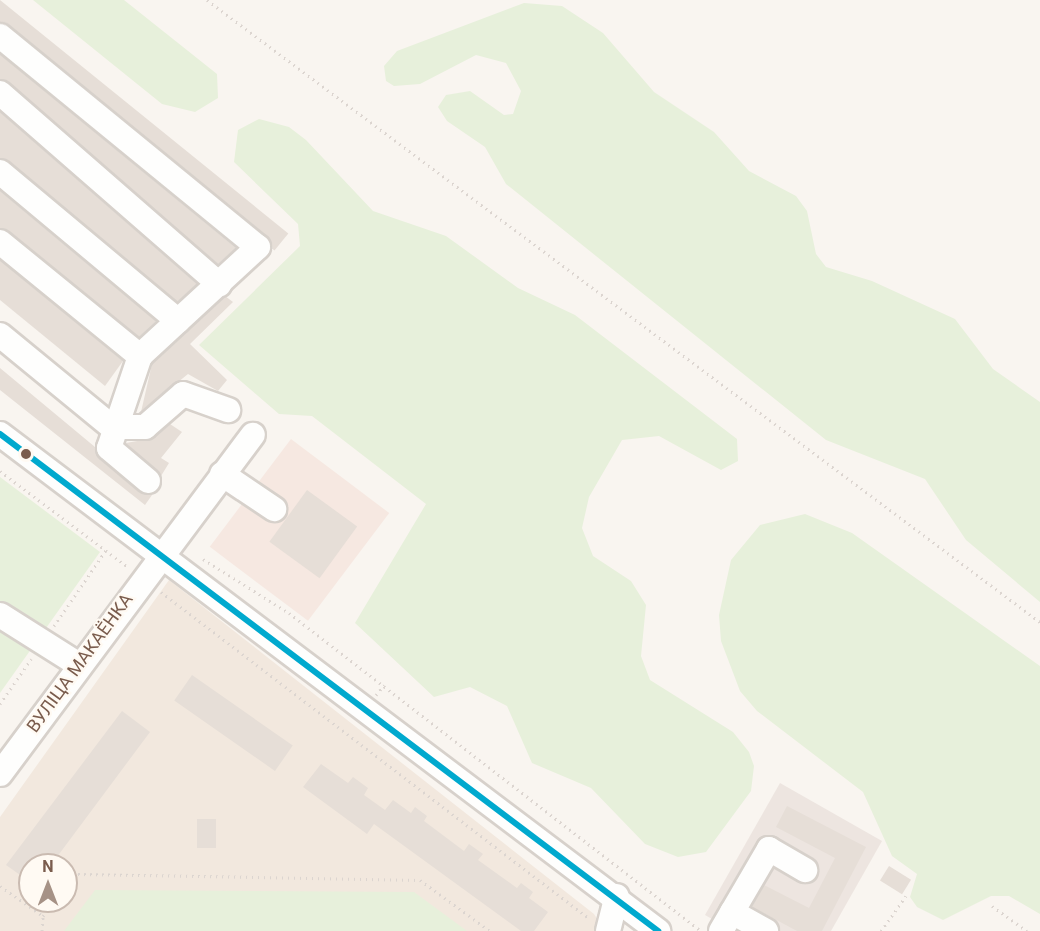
<!DOCTYPE html>
<meta charset="utf-8">
<style>
body{margin:0}
#map{position:relative;width:1040px;height:931px;overflow:hidden;background:#f9f5f0;font-family:Roboto,sans-serif}
div>[style]{position:absolute}
.residential>*{inset:0;background:#f2e8de}
.commercial>*{inset:0;background:#f6e8e1;transform-origin:0 0}
.industrial>*{inset:0;background:#ede5e0}
.green>*{inset:0;background:#e7f0db}
.building>*{inset:0;background:#e6ded7;transform-origin:0 0}
.path>*{height:3px;margin-top:-1.5px;transform-origin:0;background:repeating-linear-gradient(90deg,#dcd5d0 0 1.5px,transparent 0 6px)}
.roads{filter:drop-shadow(2px 0 #d7d1cb) drop-shadow(-2px 0 #d7d1cb) drop-shadow(0 2px #d7d1cb) drop-shadow(0 -2px #d7d1cb)}
.minor>*{height:24px;margin:-12px;padding:0 12px;transform-origin:12px;border-radius:12px;background:#fefefd}
.bus-1>*{height:6px;margin:-3px;padding:0 3px;transform-origin:3px;border-radius:3px;background:#00a9ce}
.dots>*{width:16px;height:16px;translate:-50% -50%;box-sizing:border-box;border:3px solid #fffaf3;border-radius:50%}
span{translate:-50% -50%;white-space:nowrap;text-align:center;line-height:1.15;-webkit-text-stroke:4.5px #fffaf3;paint-order:stroke}
.street-label{font-size:18px;color:#7a5c4d}
.north{position:absolute;left:18px;top:853px;width:60px;height:60px;box-sizing:border-box;background:#fffaf3;border:2px solid #cabbb1;border-radius:50%;rotate:0deg;font-size:16px;font-weight:700;line-height:24px;text-align:center;color:#7a5c4d}
.north::after{content:'';display:block;margin:auto;width:21px;height:27px;background:#a69286;clip-path:polygon(50% 0,100% 100%,50% 72%,0 100%)}
</style>
<div id="map">
<div class="residential">
<div style="clip-path:polygon(evenodd,169px 580px,594px 914px,605px 931px,0 931px,0 817px,169px 580px,30px 865px,66px 865px,66px 901px,30px 901px,30px 865px)"></div>
</div>
<div class="commercial">
<div style="left:291px;top:439px;width:123px;height:135px;rotate:37deg"></div>
</div>
<div class="industrial">
<div style="clip-path:polygon(780px 783px,882px 841px,831px 931px,733px 931px,705px 915px)"></div>
</div>
<div class="green">
<div style="clip-path:polygon(33px 0,124px 0,217px 74px,218px 98px,195px 112px,162px 104px)"></div>
<div style="clip-path:polygon(524px 3px,562px 6px,603px 33px,654px 92px,714px 132px,749px 171px,796px 196px,807px 211px,816px 254px,826px 267px,872px 281px,955px 319px,993px 369px,1040px 402px,1040px 602px,966px 540px,925px 479px,826px 440px,506px 184px,485px 147px,447px 121px,438px 107px,446px 95px,470px 91px,504px 115px,513px 114px,521px 91px,506px 63px,476px 55px,420px 84px,394px 86px,386px 81px,384px 66px,397px 51px)"></div>
<div style="clip-path:polygon(259px 119px,289px 127px,306px 140px,373px 211px,446px 236px,518px 288px,575px 315px,737px 439px,738px 461px,721px 470px,659px 436px,622px 440px,589px 497px,582px 528px,593px 556px,631px 581px,646px 605px,641px 656px,650px 680px,733px 732px,749px 752px,754px 766px,751px 791px,706px 852px,678px 857px,645px 844px,591px 788px,532px 763px,507px 706px,470px 687px,434px 697px,355px 623px,426px 504px,312px 416px,279px 414px,199px 345px,300px 246px,298px 224px,234px 162px,238px 130px)"></div>
<div style="clip-path:polygon(0 477px,100px 552px,0 693px)"></div>
<div style="clip-path:polygon(805px 514px,852px 533px,1040px 666px,1040px 914px,1009px 896px,991px 896px,943px 920px,917px 907px,910px 897px,917px 874px,892px 856px,863px 792px,757px 711px,740px 691px,721px 641px,719px 615px,731px 560px,760px 525px)"></div>
<div style="clip-path:polygon(95px 890px,414px 892px,467px 931px,64px 931px)"></div>
</div>
<div class="building">
<div style="left:0;top:0;width:371px;height:22px;rotate:39deg"></div>
<div style="clip-path:polygon(0 54px,236px 248px,218px 264px,0 79px)"></div>
<div style="clip-path:polygon(0 112px,197px 284px,177px 302px,0 158px)"></div>
<div style="clip-path:polygon(0 191px,156px 321px,139px 337px,0 228px)"></div>
<div style="clip-path:polygon(0 260px,123px 361px,105px 386px,0 300px)"></div>
<div style="clip-path:polygon(225px 296px,233px 302px,190px 344px,227px 380px,218px 391px,188px 374px,141px 412px,152px 364px)"></div>
<div style="clip-path:polygon(0 368px,95px 447px,100px 459px,139px 492px,152px 495px,145px 505px,0 390px)"></div>
<div style="clip-path:polygon(170px 424px,182px 432px,161px 458px,169px 463px,161px 476px,126px 443px,154px 438px)"></div>
<div style="left:307px;top:490px;width:62px;height:64px;rotate:36deg"></div>
<div style="left:192px;top:675px;width:123px;height:31px;rotate:35deg"></div>
<div style="clip-path:polygon(122px 711px,150px 732px,51px 865px,30px 865px,30px 882px,6px 865px)"></div>
<div style="clip-path:polygon(321px 764px,348px 783px,353px 777px,368px 788px,364px 795px,385px 810px,393px 800px,411px 813px,415px 807px,427px 816px,424px 821px,464px 851px,469px 844px,483px 854px,478px 860px,517px 888px,521px 883px,533px 892px,529px 898px,548px 912px,534px 931px,521px 931px,374px 824px,367px 834px,303px 787px)"></div>
<div style="clip-path:polygon(787px 806px,866px 847px,822px 931px,797px 931px,752px 907px,764px 885px,809px 908px,835px 858px,776px 827px)"></div>
<div style="left:197px;top:819px;width:19px;height:29px"></div>
<div style="left:889px;top:866px;width:26px;height:17px;rotate:32deg"></div>
</div>
<div class="path">
<div style="left:207px;top:0;width:1040px;rotate:36.75deg"></div>
<div style="left:0;top:471px;width:161px;rotate:36.9deg"></div>
<div style="left:203px;top:559px;width:102px;rotate:32.1deg"></div>
<div style="left:289px;top:613px;width:520px;rotate:37.66deg"></div>
<div style="left:161px;top:592px;width:539px;rotate:37.32deg"></div>
<div style="left:54px;top:626px;width:92px;rotate:-55.6deg"></div>
<div style="left:376px;top:695px;width:13px;rotate:-51deg"></div>
<div style="left:0;top:704px;width:55px;rotate:-55.4deg"></div>
<div style="left:0;top:886px;width:52px;rotate:34.9deg"></div>
<div style="left:43px;top:916px;width:19px;rotate:-51deg"></div>
<div style="left:66px;top:888px;width:18px;rotate:-49deg"></div>
<div style="left:78px;top:874px;width:342px;rotate:1deg"></div>
<div style="left:420px;top:880px;width:87px;rotate:36.1deg"></div>
<div style="left:992px;top:906px;width:43px;rotate:35.5deg"></div>
<div style="left:42px;top:931px;width:15px;rotate:-86deg"></div>
<div style="left:881px;top:931px;width:43px;rotate:-54.5deg"></div>
</div>
<div class="roads">
<div class="minor">
<div style="left:0;top:36px;width:333px;rotate:39.3deg"></div>
<div style="left:258px;top:247px;width:161px;rotate:137.3deg"></div>
<div style="left:140px;top:356px;width:97px;rotate:108.6deg"></div>
<div style="left:109px;top:448px;width:51px;rotate:40.2deg"></div>
<div style="left:0;top:93px;width:291px;rotate:41.1deg"></div>
<div style="left:0;top:172px;width:232px;rotate:39.9deg"></div>
<div style="left:0;top:242px;width:181px;rotate:39.2deg"></div>
<div style="left:0;top:335px;width:145px;rotate:39.4deg"></div>
<div style="left:112px;top:427px;width:33px"></div>
<div style="left:145px;top:427px;width:50px;rotate:-41deg"></div>
<div style="left:183px;top:394px;width:48px;rotate:19.6deg"></div>
<div style="left:0;top:434px;width:825px;rotate:37.06deg"></div>
<div style="left:222px;top:474px;width:63px;rotate:33.9deg"></div>
<div style="left:0;top:615px;width:93px;rotate:32.3deg"></div>
<div style="left:0;top:774px;width:423px;rotate:-53.3deg"></div>
<div style="left:732px;top:912px;width:39px;rotate:29deg"></div>
<div style="left:608px;top:931px;width:36px;rotate:-76deg"></div>
<div style="left:721px;top:931px;width:95px;rotate:-59.7deg"></div>
<div style="left:769px;top:849px;width:42px;rotate:30.3deg"></div>
</div>
</div>
<div class="bus-1">
<div style="left:0;top:434px;width:825px;rotate:37.06deg"></div>
</div>
<div class="dots">
<div style="left:26px;top:454px;background:#7a5c4d"></div>
</div>
<div class="street-label">
<span style="left:80px;top:663px;rotate:-54deg">ВУЛІЦА МАКАЁНКА</span>
</div>
<div class="north">N</div>
</div>
